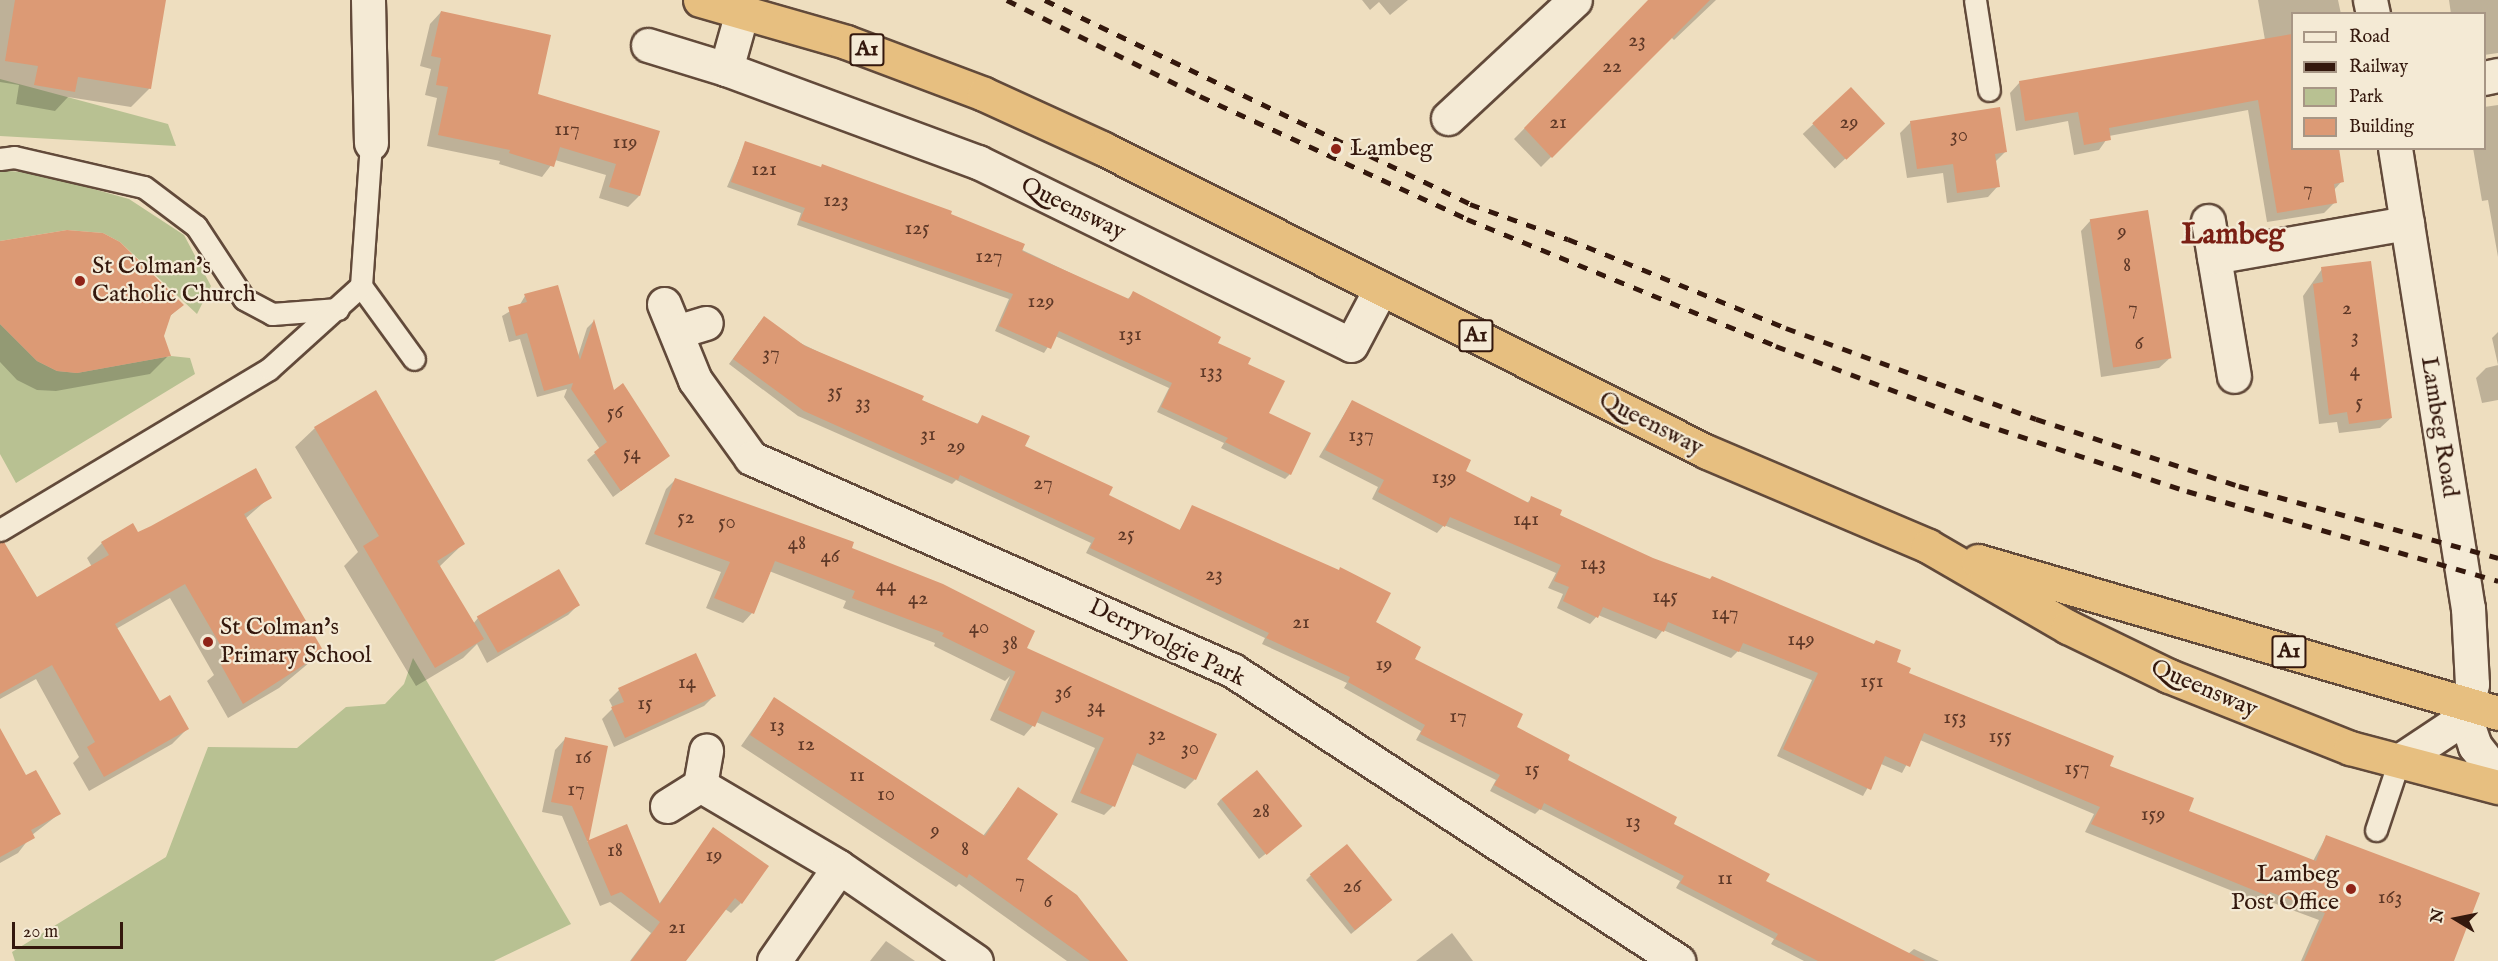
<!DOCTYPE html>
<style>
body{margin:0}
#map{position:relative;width:2498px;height:961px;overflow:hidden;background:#eedebf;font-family:"IM FELL English",serif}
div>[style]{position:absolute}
.green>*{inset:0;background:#b8c192}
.shadow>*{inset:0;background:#0003;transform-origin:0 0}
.building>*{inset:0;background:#dc9a75;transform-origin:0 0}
.roads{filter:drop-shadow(2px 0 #624a3a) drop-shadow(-2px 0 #624a3a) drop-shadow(0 2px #624a3a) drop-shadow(0 -2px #624a3a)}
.service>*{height:21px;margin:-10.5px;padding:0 10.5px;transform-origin:10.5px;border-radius:10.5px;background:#f4ead5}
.minor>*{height:33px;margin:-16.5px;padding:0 16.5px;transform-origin:16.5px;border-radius:16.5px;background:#f4ead5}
.secondary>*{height:33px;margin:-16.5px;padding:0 16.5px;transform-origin:16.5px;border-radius:16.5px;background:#f4ead5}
.trunk>*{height:33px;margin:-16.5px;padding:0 16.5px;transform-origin:16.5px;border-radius:16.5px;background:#e7bf80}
.rail>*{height:4.5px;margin-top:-2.25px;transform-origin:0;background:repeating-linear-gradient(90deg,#34180d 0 10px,transparent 0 20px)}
.dots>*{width:16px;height:16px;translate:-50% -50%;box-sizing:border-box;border:3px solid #f4ead5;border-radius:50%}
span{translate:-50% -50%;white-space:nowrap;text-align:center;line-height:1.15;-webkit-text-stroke:4.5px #f4ead5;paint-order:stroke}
.number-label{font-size:21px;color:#5e3827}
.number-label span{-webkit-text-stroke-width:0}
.shield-label span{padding:2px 4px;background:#f4ead5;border:2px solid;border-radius:4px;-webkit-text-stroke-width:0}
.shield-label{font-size:22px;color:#34180d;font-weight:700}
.poi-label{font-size:24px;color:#34180d}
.left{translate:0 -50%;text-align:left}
.right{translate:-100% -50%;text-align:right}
.street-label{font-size:24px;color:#34180d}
.district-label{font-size:30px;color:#7a1f14;font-weight:700}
.legend{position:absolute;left:2291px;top:12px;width:195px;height:138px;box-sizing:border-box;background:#f4ead5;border:2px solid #a79685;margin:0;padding:8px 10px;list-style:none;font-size:18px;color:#34180d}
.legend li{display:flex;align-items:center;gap:12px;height:30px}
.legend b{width:30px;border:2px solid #a79685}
.north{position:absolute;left:2426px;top:889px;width:60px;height:60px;-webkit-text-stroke:4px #f4ead5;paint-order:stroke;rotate:280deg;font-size:16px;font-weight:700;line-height:24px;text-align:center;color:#34180d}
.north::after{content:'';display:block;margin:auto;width:21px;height:27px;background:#34180d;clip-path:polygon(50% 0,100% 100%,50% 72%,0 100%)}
.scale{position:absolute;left:12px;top:922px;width:111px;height:27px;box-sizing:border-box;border:3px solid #34180d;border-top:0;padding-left:8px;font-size:18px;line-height:21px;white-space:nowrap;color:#34180d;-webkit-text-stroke:4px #f4ead5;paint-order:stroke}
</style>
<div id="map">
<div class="green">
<div style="clip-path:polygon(0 79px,168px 124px,176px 146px,0 136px)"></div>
<div style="clip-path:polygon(0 170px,40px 174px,129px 199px,184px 235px,211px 286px,197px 314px,120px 242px,103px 233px,67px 230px,0 241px)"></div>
<div style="clip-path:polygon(0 324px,37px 361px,57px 371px,77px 373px,171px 356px,190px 358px,195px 374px,16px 483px,0 454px)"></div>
<div style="clip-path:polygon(413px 658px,571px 924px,494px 961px,15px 961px,12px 952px,166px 857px,208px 747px,297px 748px,346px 707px,385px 704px,404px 684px)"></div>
</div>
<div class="shadow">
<div style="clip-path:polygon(0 0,164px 0,150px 88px,131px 107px,68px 97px,55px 111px,16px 104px,19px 85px,0 82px)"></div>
<div style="clip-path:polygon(1362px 0,1408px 0,1390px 15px,1379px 2px,1370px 10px)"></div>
<div style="clip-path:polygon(1656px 0,1716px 0,1674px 40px,1671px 37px,1541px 167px,1514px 139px,1634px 16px)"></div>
<div style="clip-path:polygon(2258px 0,2338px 0,2341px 14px,2292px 14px,2292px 148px,2342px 181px,2333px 191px,2335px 202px,2324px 213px,2267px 222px,2248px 110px,2109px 136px,2099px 150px,2074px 155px,2068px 121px,2016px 131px,2010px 93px,2020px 82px,2265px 40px)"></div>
<div style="clip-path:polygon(2449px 0,2498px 0,2498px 53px,2484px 55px,2484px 14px,2451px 14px)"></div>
<div style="clip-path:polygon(441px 12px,536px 95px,658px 132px,639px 196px,628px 207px,599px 198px,606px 175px,555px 160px,542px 177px,499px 164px,500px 161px,427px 146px,437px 98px,425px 95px,431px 69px,420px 66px,430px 24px)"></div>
<div style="left:1851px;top:89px;width:47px;height:66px;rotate:47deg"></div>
<div style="clip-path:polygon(2498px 105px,2498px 257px,2488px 200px,2482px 201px,2473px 148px,2484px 148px,2484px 107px)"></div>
<div style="clip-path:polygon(1911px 122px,2006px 151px,1995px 162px,1998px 186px,1988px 197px,1947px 203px,1943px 173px,1907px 178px,1900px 133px)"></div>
<div style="clip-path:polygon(746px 142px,949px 215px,1127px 300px,1133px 293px,1216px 344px,1246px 364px,1290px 474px,1285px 479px,1221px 448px,1224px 443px,1157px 412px,1169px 388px,1055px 336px,1044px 353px,995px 331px,1009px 299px,797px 225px,801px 213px,727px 187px)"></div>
<div style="clip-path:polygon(2091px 220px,2170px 358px,2159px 368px,2101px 377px,2081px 231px)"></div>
<div style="clip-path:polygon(0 242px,182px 305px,168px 318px,162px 336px,169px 355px,150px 374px,56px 391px,37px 390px,17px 380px,0 362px)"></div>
<div style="clip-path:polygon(2322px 269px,2391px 418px,2380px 428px,2339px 433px,2337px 422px,2319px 424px,2303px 296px)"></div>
<div style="clip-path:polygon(525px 296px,578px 356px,587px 328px,593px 322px,613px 393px,668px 456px,613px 497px,587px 460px,600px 449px,564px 397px,567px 389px,537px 397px,520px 339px,509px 342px,502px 316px,519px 306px)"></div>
<div style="clip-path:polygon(759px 323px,920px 401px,976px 425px,983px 417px,1023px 447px,1107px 496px,1179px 531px,1193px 507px,1374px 623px,1413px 659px,1515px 728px,1764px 882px,1908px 954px,1914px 949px,1939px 961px,1804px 961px,1771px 944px,1774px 939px,1676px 888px,1680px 881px,1540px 809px,1535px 814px,1490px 791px,1496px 780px,1416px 740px,1421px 731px,1344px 688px,1347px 683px,1262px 644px,1265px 638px,1086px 553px,1091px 543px,956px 480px,952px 484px,798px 416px,729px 364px)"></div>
<div style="clip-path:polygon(2498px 332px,2498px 400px,2482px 403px,2476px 378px,2486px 368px,2498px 365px,2492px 338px)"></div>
<div style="clip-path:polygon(1352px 401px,1464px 471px,1526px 504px,1532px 498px,1558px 516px,1652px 559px,1873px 645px,1876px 642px,1907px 674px,2108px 767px,2187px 812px,2313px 861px,2326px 837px,2452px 961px,2301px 961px,2319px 920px,2263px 899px,2260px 902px,2085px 832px,2094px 814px,1920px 740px,1902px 773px,1881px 764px,1863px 796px,1777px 756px,1812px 680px,1738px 651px,1731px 658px,1663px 630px,1656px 639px,1598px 615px,1590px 624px,1557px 608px,1563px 594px,1548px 588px,1556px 573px,1444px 525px,1437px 533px,1372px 499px,1378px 487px,1319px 457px)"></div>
<div style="clip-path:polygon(315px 428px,463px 544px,439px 567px,473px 624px,478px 618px,578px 605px,568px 615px,487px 663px,477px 644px,463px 658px,416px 686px,344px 566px,358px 552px,295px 447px)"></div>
<div style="clip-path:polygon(676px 479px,850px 549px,1025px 649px,1195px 779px,1185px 789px,1131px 764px,1113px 806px,1104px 815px,1071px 802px,1095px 748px,1036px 722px,1024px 736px,990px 720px,1010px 676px,1005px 681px,934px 646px,935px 643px,843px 608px,846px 601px,769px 571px,752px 613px,743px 623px,706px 608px,721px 572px,645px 544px,666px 489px)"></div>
<div style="clip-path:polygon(270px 497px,245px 519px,322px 652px,279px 688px,228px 718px,207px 681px,214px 675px,170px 598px,116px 629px,159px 703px,187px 729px,172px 744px,89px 791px,73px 763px,79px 757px,36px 679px,0 699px,0 578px,37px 599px,92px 567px,87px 558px,102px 543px)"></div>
<div style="clip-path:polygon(619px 690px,714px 696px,704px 706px,614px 747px,602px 719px,613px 708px,609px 700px)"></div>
<div style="clip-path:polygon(774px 699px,983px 836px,1018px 789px,1025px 859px,1125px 961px,1067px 961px,959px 884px,956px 887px,741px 746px)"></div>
<div style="clip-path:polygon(0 732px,25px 777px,59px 814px,32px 835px,18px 853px,0 863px)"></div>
<div style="clip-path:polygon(565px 739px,606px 747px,587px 842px,626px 826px,659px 904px,714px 829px,741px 903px,731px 913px,725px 909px,684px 961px,630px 961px,651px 933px,610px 902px,600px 906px,562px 816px,542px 812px,555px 750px)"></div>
<div style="clip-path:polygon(1221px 799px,1295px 831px,1259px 859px,1217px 804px)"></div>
<div style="clip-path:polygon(1311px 875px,1386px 905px,1351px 934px,1306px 880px)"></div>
<div style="clip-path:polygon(1452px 933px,1473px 961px,1416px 961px)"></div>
<div style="clip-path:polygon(886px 941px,915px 961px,870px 961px)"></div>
</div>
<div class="building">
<div style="clip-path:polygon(15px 0,166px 0,151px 89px,78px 77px,75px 92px,34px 85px,38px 66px,5px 61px)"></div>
<div style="clip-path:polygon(1648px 0,1710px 0,1552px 158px,1524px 128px)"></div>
<div style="clip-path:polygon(441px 11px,551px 35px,538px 94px,660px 131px,640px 196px,609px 187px,616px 164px,560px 147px,554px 167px,509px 153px,510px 150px,438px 135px,448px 87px,436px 85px,441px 58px,431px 56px)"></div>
<div style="clip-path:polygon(2292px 34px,2292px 148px,2339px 148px,2344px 182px,2334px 184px,2337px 203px,2277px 213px,2258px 100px,2109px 128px,2111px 140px,2084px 145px,2078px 112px,2025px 121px,2019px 81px)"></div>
<div style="left:1851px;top:87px;width:50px;height:53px;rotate:47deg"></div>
<div style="clip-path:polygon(2000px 107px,2007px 152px,1995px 154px,2000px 187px,1957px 193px,1953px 164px,1917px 169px,1910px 121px)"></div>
<div style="clip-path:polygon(745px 141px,821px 167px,822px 164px,952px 211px,951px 214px,1025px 244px,1022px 251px,1129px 299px,1133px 291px,1221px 337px,1218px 343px,1251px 358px,1248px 364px,1285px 381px,1269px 413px,1311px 433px,1291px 475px,1225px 442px,1228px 438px,1161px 407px,1172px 383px,1059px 331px,1051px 349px,999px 326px,1013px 294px,800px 220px,805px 208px,731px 182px)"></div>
<div style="left:2148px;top:210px;width:150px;height:59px;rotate:81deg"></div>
<div style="clip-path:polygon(67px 230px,103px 233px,120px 242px,184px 305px,171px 315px,164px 336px,171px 356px,77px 373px,57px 371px,37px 361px,0 324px,0 241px)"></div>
<div style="clip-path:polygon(2371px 261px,2392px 418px,2349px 424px,2347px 412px,2329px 415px,2313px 284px,2323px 282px,2321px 267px)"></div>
<div style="clip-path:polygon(558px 285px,580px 360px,594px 319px,614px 390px,623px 383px,670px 456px,621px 491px,594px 452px,607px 442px,571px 389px,573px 383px,544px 391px,527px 333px,516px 336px,508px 307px,527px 302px,524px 294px)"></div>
<div style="clip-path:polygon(764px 316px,805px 346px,924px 396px,922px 400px,978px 424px,982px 415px,1030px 436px,1025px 446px,1113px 487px,1109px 495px,1180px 530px,1192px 505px,1339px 570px,1340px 567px,1391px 593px,1376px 622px,1421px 647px,1415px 659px,1523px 714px,1517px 727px,1570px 755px,1568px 760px,1677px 817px,1674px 824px,1770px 874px,1766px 881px,1925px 961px,1818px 961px,1775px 939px,1778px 934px,1680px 883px,1684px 876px,1544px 803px,1541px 810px,1494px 785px,1500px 775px,1420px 734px,1425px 725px,1348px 682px,1350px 677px,1266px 638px,1269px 633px,1090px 548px,1095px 538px,960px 475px,958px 480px,804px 411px,733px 359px)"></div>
<div style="clip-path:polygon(376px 390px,465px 544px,437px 561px,484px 639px,435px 668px,363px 546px,379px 536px,314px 427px)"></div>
<div style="clip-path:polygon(1352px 400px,1471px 460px,1466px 471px,1529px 503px,1531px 496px,1562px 510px,1560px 515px,1653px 558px,1710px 579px,1712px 576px,1874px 644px,1876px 640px,1901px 650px,1897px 662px,1911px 668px,1909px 673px,2114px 756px,2110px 766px,2194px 798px,2189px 811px,2316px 861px,2326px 835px,2480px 893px,2454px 961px,2304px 961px,2325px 913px,2270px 892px,2268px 896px,2091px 824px,2100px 807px,1924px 733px,1910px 767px,1885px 756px,1871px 790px,1783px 749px,1818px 673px,1743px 643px,1739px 652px,1668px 622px,1664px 632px,1603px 607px,1598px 618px,1563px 601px,1569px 587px,1554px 581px,1561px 565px,1450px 517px,1445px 527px,1378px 492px,1384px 480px,1325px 450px)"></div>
<div style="clip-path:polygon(256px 468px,272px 498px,244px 514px,324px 652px,243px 704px,221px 665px,229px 660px,185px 584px,115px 624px,160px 701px,170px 695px,189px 729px,104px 777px,87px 747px,95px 742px,52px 665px,0 694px,0 543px,4px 542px,37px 597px,109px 555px,101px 542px,133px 523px,138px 532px,151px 526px)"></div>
<div style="clip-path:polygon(675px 478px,854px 542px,852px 548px,943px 584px,1035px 631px,1027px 648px,1217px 734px,1196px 780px,1137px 753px,1115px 807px,1080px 793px,1104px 738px,1042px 711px,1035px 727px,998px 710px,1019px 664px,1016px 672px,942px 636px,944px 633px,852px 598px,855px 591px,805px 572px,775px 561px,754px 614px,714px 598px,730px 562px,654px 534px)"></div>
<div style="left:559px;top:569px;width:42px;height:95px;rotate:60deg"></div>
<div style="clip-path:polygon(696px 653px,716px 696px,625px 738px,611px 707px,624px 702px,618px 688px)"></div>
<div style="clip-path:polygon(774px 697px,985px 836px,1018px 787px,1058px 814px,1027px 859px,1077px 895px,1128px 961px,1090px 961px,969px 874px,967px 878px,750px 735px)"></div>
<div style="clip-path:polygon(0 728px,26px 775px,36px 770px,61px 814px,31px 830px,35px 838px,0 857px)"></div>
<div style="clip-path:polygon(565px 737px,608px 746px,589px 840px,627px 824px,660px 904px,713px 827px,769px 866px,742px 904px,735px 898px,686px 961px,631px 961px,660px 922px,621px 892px,611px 896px,572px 806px,551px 802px)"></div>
<div style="left:1257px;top:770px;width:72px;height:46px;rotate:51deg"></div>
<div style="left:1347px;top:844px;width:72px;height:48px;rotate:51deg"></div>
</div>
<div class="roads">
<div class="service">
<div style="left:1975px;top:0;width:91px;rotate:81.2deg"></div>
<div style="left:0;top:159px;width:14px;rotate:-8deg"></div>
<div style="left:14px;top:157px;width:133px;rotate:13deg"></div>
<div style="left:144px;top:187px;width:65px;rotate:36.9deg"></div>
<div style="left:196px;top:226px;width:87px;rotate:56.7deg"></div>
<div style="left:244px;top:299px;width:32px;rotate:28deg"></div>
<div style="left:272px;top:314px;width:66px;rotate:-4.3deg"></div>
<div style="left:361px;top:286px;width:90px;rotate:54deg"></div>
<div style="left:0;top:530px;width:313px;rotate:-30.9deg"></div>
<div style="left:269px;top:369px;width:124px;rotate:-42.1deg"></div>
<div style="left:361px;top:286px;width:143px;rotate:-86deg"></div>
<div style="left:2376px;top:830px;width:73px;rotate:-71.6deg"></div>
</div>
<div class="minor">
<div style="left:368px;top:0;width:143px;rotate:88.8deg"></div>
<div style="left:648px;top:45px;width:82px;rotate:17.1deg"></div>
<div style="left:726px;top:69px;width:269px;rotate:20.3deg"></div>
<div style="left:978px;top:162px;width:415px;rotate:26.1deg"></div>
<div style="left:1351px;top:345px;width:64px;rotate:-62.2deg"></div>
<div style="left:726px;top:69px;width:59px;rotate:-74.3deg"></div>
<div style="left:2484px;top:78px;width:14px;rotate:-12deg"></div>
<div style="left:1448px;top:118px;width:173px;rotate:-42.9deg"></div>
<div style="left:2208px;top:221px;width:157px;rotate:80.5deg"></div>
<div style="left:2214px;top:257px;width:196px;rotate:-10deg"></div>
<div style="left:664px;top:304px;width:82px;rotate:67.8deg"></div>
<div style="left:695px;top:380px;width:96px;rotate:54.3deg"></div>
<div style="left:751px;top:458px;width:526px;rotate:23.79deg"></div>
<div style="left:1232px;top:670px;width:533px;rotate:33.12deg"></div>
<div style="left:676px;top:332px;width:31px;rotate:-17deg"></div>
<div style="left:700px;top:785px;width:161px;rotate:30.5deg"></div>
<div style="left:839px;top:867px;width:166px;rotate:34.5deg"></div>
<div style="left:667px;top:806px;width:39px;rotate:-32deg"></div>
<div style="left:700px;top:785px;width:35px;rotate:-80deg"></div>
<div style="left:774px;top:961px;width:114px;rotate:-55.3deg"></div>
</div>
<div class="secondary">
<div style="left:2370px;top:0;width:14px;rotate:78deg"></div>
<div style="left:2395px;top:148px;width:466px;rotate:81deg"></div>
<div style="left:2468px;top:608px;width:76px;rotate:87deg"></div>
<div style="left:2472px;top:684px;width:34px;rotate:102deg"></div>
<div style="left:2465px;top:717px;width:31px;rotate:71deg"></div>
<div style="left:2475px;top:746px;width:37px;rotate:52deg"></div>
<div style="left:2399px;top:761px;width:79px;rotate:-33.7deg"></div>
</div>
<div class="trunk">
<div style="left:700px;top:0;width:152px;rotate:16deg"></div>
<div style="left:846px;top:42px;width:147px;rotate:20.6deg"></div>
<div style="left:984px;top:94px;width:130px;rotate:24.6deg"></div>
<div style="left:1102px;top:148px;width:677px;rotate:26.68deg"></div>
<div style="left:1707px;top:452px;width:240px;rotate:23deg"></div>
<div style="left:1928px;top:546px;width:162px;rotate:30.1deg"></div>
<div style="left:2068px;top:627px;width:112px;rotate:25.9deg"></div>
<div style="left:2169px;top:676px;width:195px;rotate:21.7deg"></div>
<div style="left:2350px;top:748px;width:153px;rotate:14.8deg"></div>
<div style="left:1978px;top:561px;width:542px;rotate:16.29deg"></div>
</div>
</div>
<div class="rail">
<div style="left:1007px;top:0;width:216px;rotate:26.4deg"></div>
<div style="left:1200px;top:96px;width:294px;rotate:24.7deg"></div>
<div style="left:1467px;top:219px;width:334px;rotate:22.3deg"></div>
<div style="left:1776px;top:346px;width:218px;rotate:20.7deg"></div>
<div style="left:1980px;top:423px;width:218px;rotate:18.2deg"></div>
<div style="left:2187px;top:491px;width:324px;rotate:16.1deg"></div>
<div style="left:1045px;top:0;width:471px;rotate:25.6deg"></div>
<div style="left:1470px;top:204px;width:104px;rotate:19.7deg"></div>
<div style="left:1568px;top:239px;width:235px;rotate:22.2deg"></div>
<div style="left:1786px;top:328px;width:266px;rotate:20deg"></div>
<div style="left:2036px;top:419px;width:214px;rotate:18.3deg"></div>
<div style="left:2239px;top:486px;width:269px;rotate:15.5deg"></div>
</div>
<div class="dots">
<div style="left:1336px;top:149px;background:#8f2418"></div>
<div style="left:80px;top:281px;background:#8f2418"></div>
<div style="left:208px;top:642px;background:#8f2418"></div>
<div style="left:2351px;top:889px;background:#8f2418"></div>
</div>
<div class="number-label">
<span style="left:1637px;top:41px">23</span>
<span style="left:1612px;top:67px">22</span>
<span style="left:1558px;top:123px">21</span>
<span style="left:1849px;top:123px">29</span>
<span style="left:567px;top:130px">117</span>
<span style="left:1959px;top:136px">30</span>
<span style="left:625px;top:143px">119</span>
<span style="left:764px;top:170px">121</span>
<span style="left:2308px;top:190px">7</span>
<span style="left:836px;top:201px">123</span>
<span style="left:917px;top:229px">125</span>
<span style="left:2122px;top:232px">9</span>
<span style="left:989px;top:257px">127</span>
<span style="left:2127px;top:266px">8</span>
<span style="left:1041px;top:302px">129</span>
<span style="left:2133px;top:309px">7</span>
<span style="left:2347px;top:309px">2</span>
<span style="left:1130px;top:335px">131</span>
<span style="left:2355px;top:337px">3</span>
<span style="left:2139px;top:344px">6</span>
<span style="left:771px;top:354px">37</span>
<span style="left:2355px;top:371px">4</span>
<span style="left:1211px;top:372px">133</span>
<span style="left:835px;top:392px">35</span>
<span style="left:863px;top:403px">33</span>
<span style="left:2359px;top:403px">5</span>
<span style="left:615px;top:413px">56</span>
<span style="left:928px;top:435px">31</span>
<span style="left:1361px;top:436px">137</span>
<span style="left:956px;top:447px">29</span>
<span style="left:632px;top:454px">54</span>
<span style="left:1444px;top:478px">139</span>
<span style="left:1043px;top:484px">27</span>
<span style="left:686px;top:518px">52</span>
<span style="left:1526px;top:520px">141</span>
<span style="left:727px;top:523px">50</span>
<span style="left:1126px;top:535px">25</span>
<span style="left:797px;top:544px">48</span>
<span style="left:830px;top:557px">46</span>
<span style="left:1593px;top:564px">143</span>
<span style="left:1214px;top:575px">23</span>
<span style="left:886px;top:586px">44</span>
<span style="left:1665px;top:597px">145</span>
<span style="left:918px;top:599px">42</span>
<span style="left:1725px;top:614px">147</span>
<span style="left:1301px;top:623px">21</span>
<span style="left:979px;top:628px">40</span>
<span style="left:1801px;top:640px">149</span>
<span style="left:1010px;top:644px">38</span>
<span style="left:1384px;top:665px">19</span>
<span style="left:1872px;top:682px">151</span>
<span style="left:687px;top:683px">14</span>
<span style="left:1063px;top:693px">36</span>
<span style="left:645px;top:704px">15</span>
<span style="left:1096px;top:707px">34</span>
<span style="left:1458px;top:717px">17</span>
<span style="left:1955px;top:718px">153</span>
<span style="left:777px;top:726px">13</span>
<span style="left:1157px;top:735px">32</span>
<span style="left:2000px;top:737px">155</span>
<span style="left:806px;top:745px">12</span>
<span style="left:1190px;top:749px">30</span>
<span style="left:583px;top:758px">16</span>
<span style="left:2077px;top:769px">157</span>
<span style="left:1532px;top:770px">15</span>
<span style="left:857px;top:776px">11</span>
<span style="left:576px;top:790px">17</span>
<span style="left:886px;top:795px">10</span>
<span style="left:1261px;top:812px">28</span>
<span style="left:2153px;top:815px">159</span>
<span style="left:1633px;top:822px">13</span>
<span style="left:935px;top:831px">9</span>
<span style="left:965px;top:850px">8</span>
<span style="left:615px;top:851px">18</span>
<span style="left:714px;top:856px">19</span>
<span style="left:1725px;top:879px">11</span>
<span style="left:1020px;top:882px">7</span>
<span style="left:1352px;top:887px">26</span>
<span style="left:2390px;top:898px">163</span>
<span style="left:1048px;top:902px">6</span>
<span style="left:677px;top:928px">21</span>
</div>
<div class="shield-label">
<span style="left:867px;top:50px">A1</span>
<span style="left:1476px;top:336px">A1</span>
<span style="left:2289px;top:652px">A1</span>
</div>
<div class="poi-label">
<span class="left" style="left:1350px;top:149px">Lambeg</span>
<span class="left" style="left:92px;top:281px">St Colman's<br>Catholic Church</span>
<span class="left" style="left:220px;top:642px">St Colman's<br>Primary School</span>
<span class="right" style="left:2339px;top:889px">Lambeg<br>Post Office</span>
</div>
<div class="street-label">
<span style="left:1073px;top:209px;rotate:26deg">Queensway</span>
<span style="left:1651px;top:424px;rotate:27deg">Queensway</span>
<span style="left:2439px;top:427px;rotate:81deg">Lambeg Road</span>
<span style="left:1167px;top:643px;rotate:26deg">Derryvolgie Park</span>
<span style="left:2204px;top:689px;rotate:23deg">Queensway</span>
</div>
<div class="district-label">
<span style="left:2233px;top:235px">Lambeg</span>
</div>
<ul class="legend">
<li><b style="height:8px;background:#f4ead5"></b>Road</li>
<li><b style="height:8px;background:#34180d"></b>Railway</li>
<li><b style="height:16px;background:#b8c192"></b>Park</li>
<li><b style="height:16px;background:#dc9a75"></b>Building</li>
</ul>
<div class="north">N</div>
<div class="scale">20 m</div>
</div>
